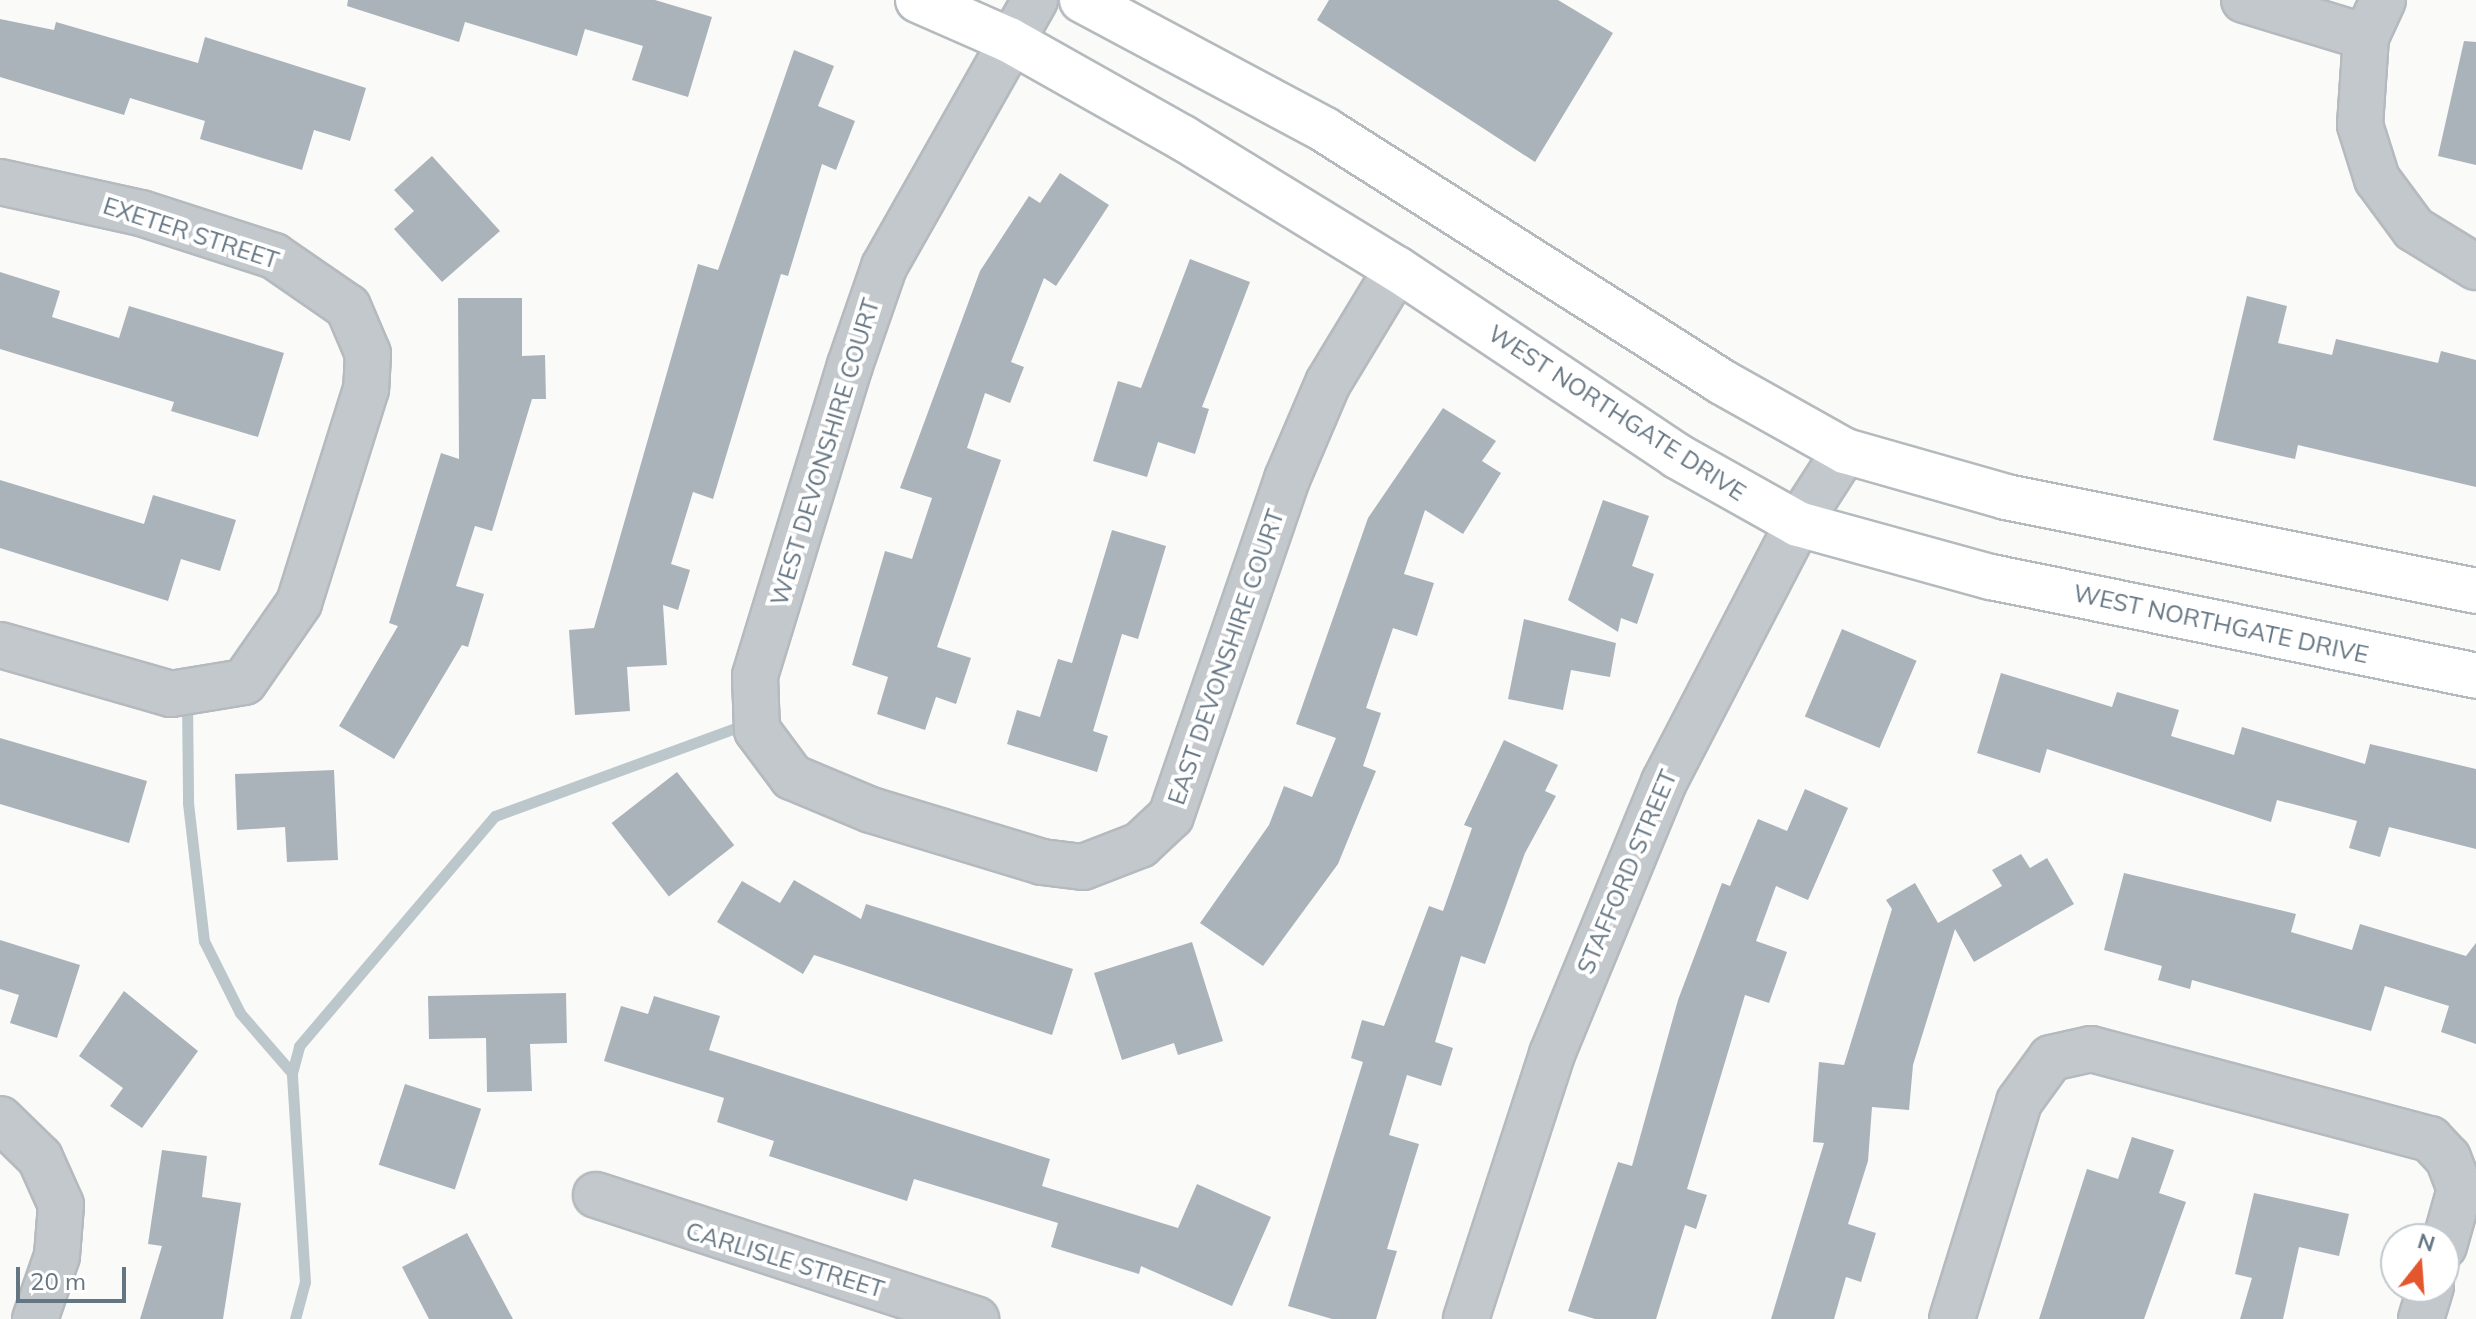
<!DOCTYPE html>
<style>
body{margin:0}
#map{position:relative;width:2476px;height:1319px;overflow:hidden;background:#fafaf8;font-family:Mulish,sans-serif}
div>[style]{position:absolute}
.stream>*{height:11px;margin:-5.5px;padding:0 5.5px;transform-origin:5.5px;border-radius:5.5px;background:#bbc7cb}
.building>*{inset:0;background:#aab3b9;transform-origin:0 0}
.roads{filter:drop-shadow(2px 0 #b5babe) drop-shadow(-2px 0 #b5babe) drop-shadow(0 2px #b5babe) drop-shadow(0 -2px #b5babe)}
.minor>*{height:44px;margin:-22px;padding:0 22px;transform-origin:22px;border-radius:22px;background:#c3c8cc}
.major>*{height:44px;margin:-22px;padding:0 22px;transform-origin:22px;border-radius:22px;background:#fff}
span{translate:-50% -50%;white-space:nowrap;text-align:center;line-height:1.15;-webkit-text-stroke:8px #fff;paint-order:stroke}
.street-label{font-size:24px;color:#657683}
.north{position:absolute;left:2380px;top:1223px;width:80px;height:80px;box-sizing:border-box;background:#fff;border:2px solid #c1c8cd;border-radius:50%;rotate:17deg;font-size:22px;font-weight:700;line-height:32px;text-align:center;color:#657683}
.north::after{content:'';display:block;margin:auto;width:28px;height:36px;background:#e4572e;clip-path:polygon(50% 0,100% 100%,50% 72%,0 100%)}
.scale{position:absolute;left:16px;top:1267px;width:110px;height:36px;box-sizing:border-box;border:4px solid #657683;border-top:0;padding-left:10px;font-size:24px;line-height:28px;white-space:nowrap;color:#657683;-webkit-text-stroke:6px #fff;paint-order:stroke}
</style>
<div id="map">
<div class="stream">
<div style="left:187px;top:699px;width:104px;rotate:89.4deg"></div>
<div style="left:188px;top:803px;width:139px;rotate:83.4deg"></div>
<div style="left:204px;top:941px;width:80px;rotate:63.4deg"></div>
<div style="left:240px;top:1013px;width:79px;rotate:49.1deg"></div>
<div style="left:295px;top:1319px;width:38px;rotate:-75deg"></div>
<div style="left:305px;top:1282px;width:209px;rotate:-93.6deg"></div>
<div style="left:292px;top:1073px;width:28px;rotate:-75deg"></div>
<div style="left:299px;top:1046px;width:302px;rotate:-49.6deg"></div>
<div style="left:495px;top:816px;width:268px;rotate:-20.1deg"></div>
</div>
<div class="building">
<div style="clip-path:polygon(348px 0,655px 0,712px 17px,688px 97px,632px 80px,643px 46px,585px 29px,577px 56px,465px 22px,459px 42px,347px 6px)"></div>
<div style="clip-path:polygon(1329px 0,1558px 0,1613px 33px,1535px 162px,1317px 20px)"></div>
<div style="clip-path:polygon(0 19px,54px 30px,56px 22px,198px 63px,205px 37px,366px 88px,350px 141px,314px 130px,302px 170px,200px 139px,205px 121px,130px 98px,124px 115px,0 77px)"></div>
<div style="clip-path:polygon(2464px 41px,2476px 42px,2476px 165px,2438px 156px)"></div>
<div style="clip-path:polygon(794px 50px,834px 66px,818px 106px,855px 121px,836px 170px,822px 164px,788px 276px,781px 274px,713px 499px,693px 492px,671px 564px,690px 570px,678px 610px,663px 605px,667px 665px,627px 667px,630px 711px,575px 715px,569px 630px,594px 628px,698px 264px,718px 270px)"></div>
<div style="clip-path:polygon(432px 156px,500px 231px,442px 282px,394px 229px,414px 211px,394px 190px)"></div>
<div style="clip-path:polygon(1060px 173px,1109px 205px,1056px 286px,1044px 278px,1011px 362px,1024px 367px,1010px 403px,985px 393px,967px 448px,1001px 460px,937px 647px,971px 658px,956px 704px,936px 697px,925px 730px,877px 714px,888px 677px,852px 665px,885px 551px,912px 559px,932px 498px,900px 488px,980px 271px,1029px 196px,1040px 203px)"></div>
<div style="clip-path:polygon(1190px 259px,1250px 282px,1202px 407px,1209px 409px,1195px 454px,1158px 442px,1147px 477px,1093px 461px,1118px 381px,1141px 388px)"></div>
<div style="clip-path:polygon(0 272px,60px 291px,52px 317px,119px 338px,129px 306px,284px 353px,258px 437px,171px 411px,174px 402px,0 349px)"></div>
<div style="clip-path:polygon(2247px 296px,2287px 306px,2278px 343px,2332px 355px,2336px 339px,2438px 363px,2441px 351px,2476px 360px,2476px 487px,2298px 445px,2295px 459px,2213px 440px)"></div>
<div style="clip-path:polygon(458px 298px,522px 298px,522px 356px,545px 355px,546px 399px,532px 399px,492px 531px,475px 526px,456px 586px,484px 594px,468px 647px,462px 645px,394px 759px,339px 726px,398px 626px,389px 623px,441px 453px,459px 459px)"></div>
<div style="clip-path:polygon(1443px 408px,1496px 441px,1482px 461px,1501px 473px,1463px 534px,1425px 510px,1404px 574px,1434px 583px,1417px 636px,1393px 628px,1366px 708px,1381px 713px,1363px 766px,1376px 771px,1338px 864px,1263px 966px,1200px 923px,1269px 825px,1284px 786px,1312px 797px,1336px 738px,1296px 724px,1368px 518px)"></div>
<div style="clip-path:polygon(0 480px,144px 524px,153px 495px,236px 520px,220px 571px,181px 559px,168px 601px,0 548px)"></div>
<div style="clip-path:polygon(1603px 500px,1649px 516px,1632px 566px,1654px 574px,1637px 624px,1621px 618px,1618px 632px,1568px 600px)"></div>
<div style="clip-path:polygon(1112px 530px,1166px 546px,1138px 639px,1122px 634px,1093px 731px,1108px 736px,1097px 772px,1007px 744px,1017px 710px,1040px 717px,1058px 659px,1072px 663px)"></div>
<div style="clip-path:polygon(1524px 619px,1616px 643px,1610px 677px,1571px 670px,1563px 710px,1508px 699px)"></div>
<div style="left:1842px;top:629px;width:81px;height:95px;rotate:23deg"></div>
<div style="clip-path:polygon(2001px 673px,2112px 707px,2117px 692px,2179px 710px,2171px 736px,2234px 755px,2242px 727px,2365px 764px,2370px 744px,2476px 769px,2476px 849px,2389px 827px,2380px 857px,2349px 848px,2357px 821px,2277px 800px,2271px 822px,2047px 749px,2040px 773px,1977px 753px)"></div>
<div style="clip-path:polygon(0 738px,147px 781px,129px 843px,0 804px)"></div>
<div style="clip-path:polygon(1504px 740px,1558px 765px,1545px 791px,1556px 796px,1525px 853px,1485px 964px,1461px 956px,1435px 1042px,1453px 1048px,1441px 1086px,1407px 1075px,1389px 1135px,1419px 1144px,1387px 1249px,1397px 1251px,1376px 1319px,1332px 1319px,1288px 1306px,1363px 1062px,1351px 1058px,1362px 1020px,1384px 1026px,1429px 906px,1443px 911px,1472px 828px,1464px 825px)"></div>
<div style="clip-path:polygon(334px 770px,338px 860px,287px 862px,285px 827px,237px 830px,235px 774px)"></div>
<div style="left:677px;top:772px;width:93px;height:83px;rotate:52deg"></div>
<div style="clip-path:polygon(1805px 789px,1848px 808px,1808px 900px,1776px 886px,1756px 941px,1787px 952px,1769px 1003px,1745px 995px,1687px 1189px,1707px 1195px,1696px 1229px,1685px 1225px,1656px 1319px,1595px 1319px,1568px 1311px,1618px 1162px,1632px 1166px,1678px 1000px,1722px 883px,1730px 886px,1758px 819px,1787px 831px)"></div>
<div style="clip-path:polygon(2021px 854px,2030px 868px,2047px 858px,2074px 904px,1974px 962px,1955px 929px,1913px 1065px,1909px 1110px,1872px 1107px,1868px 1161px,1848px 1224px,1876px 1233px,1861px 1282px,1846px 1277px,1834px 1319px,1771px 1319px,1824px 1143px,1813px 1142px,1819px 1062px,1844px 1065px,1892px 909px,1886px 900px,1915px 883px,1938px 923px,2002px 886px,1992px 870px)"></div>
<div style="clip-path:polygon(2124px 873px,2296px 914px,2291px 932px,2352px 950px,2360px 924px,2466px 956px,2476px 943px,2476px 1044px,2441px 1032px,2449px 1006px,2385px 986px,2371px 1031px,2192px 980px,2190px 989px,2158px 980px,2162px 966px,2104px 950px)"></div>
<div style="clip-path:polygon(794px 880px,861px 919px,866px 904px,1073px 969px,1052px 1035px,814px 955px,803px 974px,717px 922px,742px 881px,780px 903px)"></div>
<div style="clip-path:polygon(0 940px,80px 965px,57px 1038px,10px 1023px,19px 995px,0 989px)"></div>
<div style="clip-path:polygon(1192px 942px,1223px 1041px,1178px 1055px,1174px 1043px,1122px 1060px,1094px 973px)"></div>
<div style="clip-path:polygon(124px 991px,198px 1051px,142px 1128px,110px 1106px,123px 1088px,79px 1056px)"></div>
<div style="clip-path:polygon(566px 993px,567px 1043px,530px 1044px,532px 1091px,487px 1092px,486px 1038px,429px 1039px,428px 996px)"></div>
<div style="clip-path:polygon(654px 996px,720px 1016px,709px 1050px,1050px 1159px,1042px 1186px,1178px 1228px,1197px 1184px,1271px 1217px,1232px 1306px,1141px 1266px,1139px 1274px,1051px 1247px,1058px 1223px,914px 1179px,907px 1201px,769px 1156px,774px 1141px,717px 1122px,724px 1098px,604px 1061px,621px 1006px,648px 1014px)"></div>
<div style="left:405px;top:1084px;width:80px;height:85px;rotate:18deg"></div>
<div style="clip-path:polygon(2132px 1137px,2174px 1150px,2159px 1193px,2186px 1202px,2144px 1319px,2039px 1319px,2087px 1169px,2118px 1179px)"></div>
<div style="clip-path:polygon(162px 1150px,207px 1156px,202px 1197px,241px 1203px,223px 1319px,140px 1319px,162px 1246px,148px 1244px)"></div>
<div style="clip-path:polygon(2254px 1193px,2349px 1214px,2339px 1256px,2299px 1247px,2283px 1319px,2240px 1319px,2252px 1278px,2235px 1274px)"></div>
<div style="clip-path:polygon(467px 1233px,513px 1319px,429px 1319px,402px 1267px)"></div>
</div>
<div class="roads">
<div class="minor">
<div style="left:1035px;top:0;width:307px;rotate:119.5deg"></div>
<div style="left:884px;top:267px;width:104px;rotate:109.1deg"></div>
<div style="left:850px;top:365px;width:325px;rotate:107deg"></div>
<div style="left:755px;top:676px;width:54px;rotate:87.9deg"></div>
<div style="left:757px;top:730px;width:59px;rotate:53.3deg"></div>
<div style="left:792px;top:777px;width:86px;rotate:22.7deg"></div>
<div style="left:871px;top:810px;width:179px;rotate:16.9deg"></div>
<div style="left:1042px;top:862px;width:41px;rotate:7deg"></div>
<div style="left:1083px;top:867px;width:61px;rotate:-21.1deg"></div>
<div style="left:1140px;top:845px;width:42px;rotate:-43.1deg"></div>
<div style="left:1171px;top:816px;width:356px;rotate:-71deg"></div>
<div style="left:1287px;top:479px;width:104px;rotate:-66.9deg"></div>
<div style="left:1328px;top:383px;width:133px;rotate:-58.8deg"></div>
<div style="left:2244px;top:0;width:127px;rotate:16.9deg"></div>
<div style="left:2383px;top:0;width:41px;rotate:114.7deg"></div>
<div style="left:2366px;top:37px;width:88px;rotate:93.9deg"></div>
<div style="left:2360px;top:125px;width:57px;rotate:72.5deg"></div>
<div style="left:2377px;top:179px;width:62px;rotate:53.5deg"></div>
<div style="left:2414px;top:229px;width:73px;rotate:31.5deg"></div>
<div style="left:0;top:182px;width:144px;rotate:12.4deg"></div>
<div style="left:141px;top:213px;width:140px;rotate:17.9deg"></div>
<div style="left:274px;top:256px;width:90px;rotate:34.6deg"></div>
<div style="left:348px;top:307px;width:51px;rotate:66.9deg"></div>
<div style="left:368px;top:354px;width:35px;rotate:93deg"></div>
<div style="left:366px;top:389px;width:224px;rotate:107.4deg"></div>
<div style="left:299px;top:603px;width:96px;rotate:124.8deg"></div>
<div style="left:244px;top:682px;width:74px;rotate:170.7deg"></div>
<div style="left:171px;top:694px;width:178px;rotate:-164deg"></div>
<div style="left:0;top:1119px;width:56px;rotate:44.3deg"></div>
<div style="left:40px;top:1158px;width:51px;rotate:65.9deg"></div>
<div style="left:61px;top:1205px;width:51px;rotate:94.5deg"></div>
<div style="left:57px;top:1256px;width:67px;rotate:109.2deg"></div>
<div style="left:596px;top:1195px;width:400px;rotate:18.1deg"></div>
<div style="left:1466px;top:1319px;width:279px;rotate:-72deg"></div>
<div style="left:1552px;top:1054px;width:294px;rotate:-67.6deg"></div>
<div style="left:1664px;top:782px;width:291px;rotate:-62.6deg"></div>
<div style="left:1798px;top:524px;width:87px;rotate:-57.2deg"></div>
<div style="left:1952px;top:1319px;width:227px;rotate:-72.8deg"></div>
<div style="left:2019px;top:1102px;width:54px;rotate:-54deg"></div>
<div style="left:2051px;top:1058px;width:41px;rotate:-12.7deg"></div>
<div style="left:2091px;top:1049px;width:351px;rotate:14.9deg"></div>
<div style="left:2430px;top:1139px;width:26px;rotate:47deg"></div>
<div style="left:2448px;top:1158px;width:33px;rotate:69deg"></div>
<div style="left:2460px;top:1189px;width:59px;rotate:105.7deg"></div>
<div style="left:2421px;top:1319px;width:34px;rotate:-73deg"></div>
</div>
<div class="major">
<div style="left:918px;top:0;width:99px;rotate:23.7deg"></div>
<div style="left:1009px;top:40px;width:200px;rotate:29.4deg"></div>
<div style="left:1183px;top:138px;width:251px;rotate:31.5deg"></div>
<div style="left:1397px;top:269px;width:337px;rotate:33.7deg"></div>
<div style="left:1677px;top:456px;width:139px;rotate:29.3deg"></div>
<div style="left:1798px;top:524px;width:200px;rotate:15.4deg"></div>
<div style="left:1991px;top:577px;width:495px;rotate:11.5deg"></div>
<div style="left:1082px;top:0;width:276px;rotate:28.1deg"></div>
<div style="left:1325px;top:130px;width:470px;rotate:32.4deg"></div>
<div style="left:1722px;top:382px;width:141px;rotate:29.3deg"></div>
<div style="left:1845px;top:451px;width:167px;rotate:15.9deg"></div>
<div style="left:2006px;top:497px;width:479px;rotate:11.3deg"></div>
</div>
</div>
<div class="street-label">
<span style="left:191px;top:233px;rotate:18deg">EXETER STREET</span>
<span style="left:1617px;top:413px;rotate:33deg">WEST NORTHGATE DRIVE</span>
<span style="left:825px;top:452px;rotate:-73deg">WEST DEVONSHIRE COURT</span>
<span style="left:2221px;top:624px;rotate:12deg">WEST NORTHGATE DRIVE</span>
<span style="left:1226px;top:657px;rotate:-71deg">EAST DEVONSHIRE COURT</span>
<span style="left:1627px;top:872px;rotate:-67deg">STAFFORD STREET</span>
<span style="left:785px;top:1260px;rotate:17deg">CARLISLE STREET</span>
</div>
<div class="north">N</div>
<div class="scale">20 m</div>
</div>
